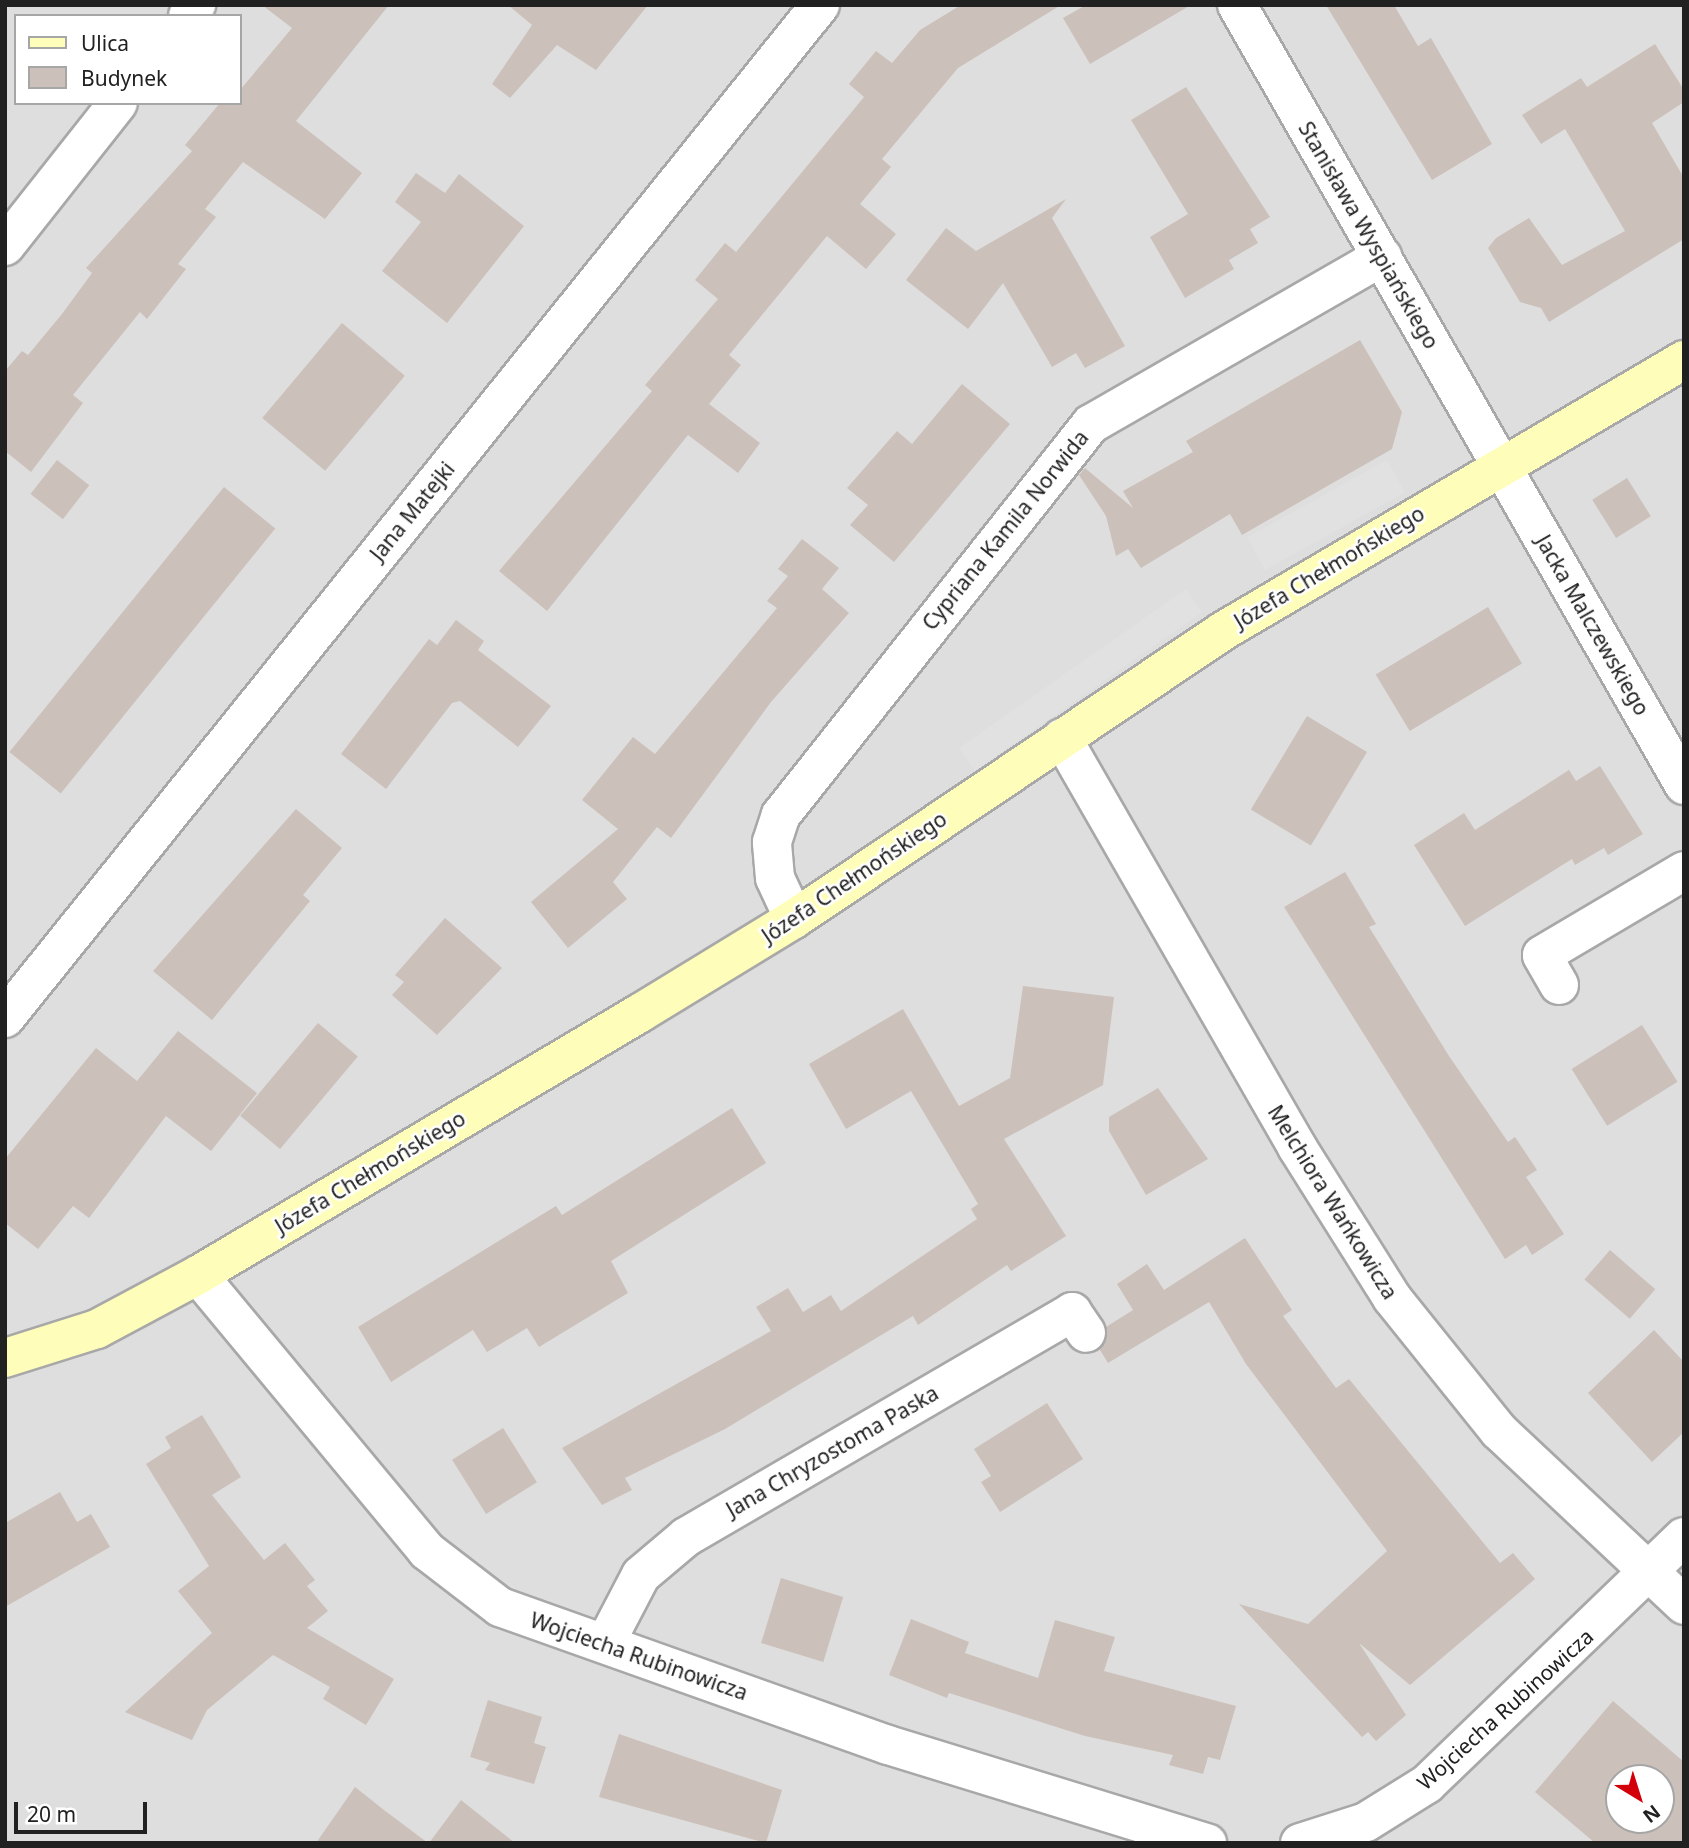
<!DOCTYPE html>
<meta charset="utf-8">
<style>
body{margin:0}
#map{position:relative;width:1689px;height:1848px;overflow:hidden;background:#f2eee8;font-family:"Noto Sans",sans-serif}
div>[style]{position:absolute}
.residential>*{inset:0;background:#dfdede}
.parking>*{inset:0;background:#e1e1e1;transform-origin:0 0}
.building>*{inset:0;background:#cbc0ba;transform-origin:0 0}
.roads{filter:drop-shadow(2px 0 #a8a8a8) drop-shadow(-2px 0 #a8a8a8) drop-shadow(0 2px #a8a8a8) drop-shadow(0 -2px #a8a8a8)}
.street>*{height:38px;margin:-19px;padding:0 19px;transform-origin:19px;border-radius:19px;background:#fff}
.secondary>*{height:38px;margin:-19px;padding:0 19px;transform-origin:19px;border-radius:19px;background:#fefeba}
span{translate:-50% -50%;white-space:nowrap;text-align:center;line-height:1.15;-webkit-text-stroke:5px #fff;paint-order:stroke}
.street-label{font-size:21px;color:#212121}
.frame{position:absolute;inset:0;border:7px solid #212121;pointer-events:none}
.legend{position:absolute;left:14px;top:14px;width:228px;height:91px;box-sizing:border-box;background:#fff;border:2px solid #a6a6a6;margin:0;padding:9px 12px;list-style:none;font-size:21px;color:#212121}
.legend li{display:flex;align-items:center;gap:14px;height:35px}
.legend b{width:35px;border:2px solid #a6a6a6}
.north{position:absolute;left:1605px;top:1764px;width:70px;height:70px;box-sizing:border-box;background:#fff;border:2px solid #a6a6a6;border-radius:50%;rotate:142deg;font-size:19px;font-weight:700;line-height:28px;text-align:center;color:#212121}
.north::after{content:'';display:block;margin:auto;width:24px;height:32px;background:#d30009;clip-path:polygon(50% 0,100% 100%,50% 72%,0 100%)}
.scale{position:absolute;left:14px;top:1802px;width:133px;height:32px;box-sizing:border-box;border:4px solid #212121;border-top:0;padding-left:9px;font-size:21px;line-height:24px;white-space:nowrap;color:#212121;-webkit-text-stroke:5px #fff;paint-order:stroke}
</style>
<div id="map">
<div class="residential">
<div style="clip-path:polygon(evenodd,5px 5px,1684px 5px,1684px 1843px,5px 1843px,5px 5px,16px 16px,240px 16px,240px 103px,16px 103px,16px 16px,5px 5px,1619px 1778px,1661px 1778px,1661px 1820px,1619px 1820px,1619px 1778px)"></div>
</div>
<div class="parking">
<div style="left:1387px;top:460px;width:37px;height:160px;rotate:61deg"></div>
<div style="left:1186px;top:589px;width:28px;height:277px;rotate:55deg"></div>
</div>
<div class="building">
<div style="clip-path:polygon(262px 5px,389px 5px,296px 121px,362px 173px,325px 219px,243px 162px,205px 209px,216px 217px,178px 264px,186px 269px,147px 319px,140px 312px,73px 395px,83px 403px,31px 472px,5px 451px,5px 371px,22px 351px,28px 355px,62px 314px,92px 273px,86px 268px,192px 151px,185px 145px,220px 103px,240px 103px,240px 90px,292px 28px)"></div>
<div style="clip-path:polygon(508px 5px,648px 5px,596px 70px,557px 45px,510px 98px,492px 84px,532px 25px)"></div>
<div style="clip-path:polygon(961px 5px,1061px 5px,958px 68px,882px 159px,891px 167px,860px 204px,896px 234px,866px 269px,827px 236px,729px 355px,741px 365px,709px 404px,760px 443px,738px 473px,688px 435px,547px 611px,499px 571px,652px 391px,645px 385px,718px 299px,695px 280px,725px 243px,736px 252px,864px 97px,849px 84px,876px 51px,892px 63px,920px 30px)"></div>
<div style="clip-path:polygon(1086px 5px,1191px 5px,1090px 64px,1063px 18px)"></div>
<div style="clip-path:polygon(1326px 5px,1394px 5px,1418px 46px,1431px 38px,1492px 144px,1432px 180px)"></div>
<div style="clip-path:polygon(1655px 44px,1684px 90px,1684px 102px,1652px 123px,1684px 178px,1684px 239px,1549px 322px,1541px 308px,1520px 302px,1488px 248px,1496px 238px,1529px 218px,1562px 265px,1625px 231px,1565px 129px,1541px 144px,1522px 115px,1581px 78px,1587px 87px)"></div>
<div style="clip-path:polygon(1186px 87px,1270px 217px,1250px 229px,1258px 243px,1229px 260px,1234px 269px,1185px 298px,1150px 237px,1188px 214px,1131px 120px)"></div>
<div style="clip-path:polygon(416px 173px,445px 193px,459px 174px,524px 226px,447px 323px,382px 271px,421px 222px,395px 202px)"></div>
<div style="clip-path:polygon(1066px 199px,1052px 218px,1125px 346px,1085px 368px,1076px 353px,1052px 367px,1003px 283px,968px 329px,906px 280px,946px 228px,976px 251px)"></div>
<div style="left:342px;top:323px;width:82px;height:124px;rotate:40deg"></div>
<div style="clip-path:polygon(1360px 340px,1402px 412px,1392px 449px,1242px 535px,1230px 514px,1141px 568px,1128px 549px,1116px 556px,1106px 516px,1079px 475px,1085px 468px,1133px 508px,1123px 491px,1193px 452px,1186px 441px)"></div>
<div style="clip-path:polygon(962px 384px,1010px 424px,894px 562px,850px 525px,868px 505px,847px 488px,897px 431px,912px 444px)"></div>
<div style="left:57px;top:460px;width:41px;height:43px;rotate:38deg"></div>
<div style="left:1627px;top:478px;width:45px;height:41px;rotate:58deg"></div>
<div style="left:224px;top:487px;width:66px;height:341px;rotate:39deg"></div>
<div style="clip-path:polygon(802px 539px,839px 568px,822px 589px,849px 613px,771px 702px,671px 838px,657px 827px,613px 882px,627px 899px,568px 948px,531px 902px,618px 829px,582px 800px,633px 737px,655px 754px,777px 608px,767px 601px,788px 576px,778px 569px)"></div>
<div style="left:1488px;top:607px;width:66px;height:131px;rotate:59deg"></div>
<div style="clip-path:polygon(456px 620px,484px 641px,478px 650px,551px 706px,518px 747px,460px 701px,452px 703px,386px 789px,341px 754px,429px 639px,437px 645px)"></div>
<div style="left:1307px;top:716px;width:70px;height:109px;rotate:31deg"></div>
<div style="clip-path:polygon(1600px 766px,1643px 834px,1608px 855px,1604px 848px,1575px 865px,1572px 859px,1465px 926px,1414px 845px,1464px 813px,1475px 830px,1569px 770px,1576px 781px)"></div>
<div style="clip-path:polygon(296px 809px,342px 848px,303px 895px,310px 901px,212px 1020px,153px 971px)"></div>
<div style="clip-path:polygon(1345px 872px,1376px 924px,1369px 927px,1449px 1056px,1508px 1142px,1515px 1137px,1537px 1170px,1526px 1177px,1564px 1234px,1532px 1255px,1526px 1245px,1505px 1259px,1284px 907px)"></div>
<div style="clip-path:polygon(445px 918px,502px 968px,437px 1035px,392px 995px,404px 982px,395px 975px)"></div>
<div style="clip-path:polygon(1023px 986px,1114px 997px,1103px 1085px,1004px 1139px,1066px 1236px,1011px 1271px,1007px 1265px,918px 1325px,913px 1316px,725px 1429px,625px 1478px,632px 1490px,602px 1505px,562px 1448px,771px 1331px,756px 1307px,788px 1288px,803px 1312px,831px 1295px,841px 1311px,977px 1219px,971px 1209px,978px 1204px,911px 1091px,846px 1129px,809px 1064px,903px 1009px,959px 1106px,1010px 1078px)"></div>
<div style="left:318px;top:1023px;width:52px;height:121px;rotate:40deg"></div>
<div style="left:1642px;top:1025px;width:67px;height:83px;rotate:58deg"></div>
<div style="clip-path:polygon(178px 1031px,257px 1093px,211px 1151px,166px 1116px,89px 1218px,73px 1206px,38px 1249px,5px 1223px,5px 1159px,96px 1048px,137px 1081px)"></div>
<div style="clip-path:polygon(1158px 1088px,1208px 1159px,1146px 1195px,1109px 1131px,1109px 1117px)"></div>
<div style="clip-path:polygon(732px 1108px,766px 1163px,611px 1261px,628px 1293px,539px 1347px,527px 1328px,487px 1352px,473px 1330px,391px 1382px,358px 1327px,556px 1206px,562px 1215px)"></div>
<div style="clip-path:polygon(1245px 1238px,1292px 1310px,1283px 1316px,1336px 1388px,1349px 1379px,1500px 1563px,1513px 1553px,1535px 1579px,1410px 1685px,1359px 1643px,1406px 1715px,1376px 1741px,1368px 1732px,1362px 1737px,1239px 1604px,1308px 1624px,1387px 1551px,1246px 1364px,1209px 1302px,1108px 1363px,1100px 1350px,1106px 1327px,1133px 1310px,1117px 1284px,1147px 1264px,1164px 1290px)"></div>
<div style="left:1610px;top:1250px;width:60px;height:39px;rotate:41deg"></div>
<div style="clip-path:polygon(1654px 1330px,1684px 1362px,1684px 1432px,1652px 1462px,1588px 1393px)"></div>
<div style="clip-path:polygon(1047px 1403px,1083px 1459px,1000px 1512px,981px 1482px,991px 1476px,974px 1449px)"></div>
<div style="clip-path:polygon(202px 1415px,241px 1477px,212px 1495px,264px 1560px,285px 1543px,315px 1580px,307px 1586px,328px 1611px,307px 1628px,394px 1679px,366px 1725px,323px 1699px,330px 1687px,273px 1655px,207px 1710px,192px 1740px,125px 1712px,212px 1633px,178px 1591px,209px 1566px,146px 1464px,171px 1448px,165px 1437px)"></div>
<div style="left:503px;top:1428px;width:64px;height:60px;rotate:58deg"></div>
<div style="clip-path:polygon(60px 1492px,77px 1522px,91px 1514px,110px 1547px,5px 1607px,5px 1523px)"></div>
<div style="left:781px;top:1578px;width:65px;height:68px;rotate:17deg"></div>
<div style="clip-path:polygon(911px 1619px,969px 1642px,965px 1653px,1038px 1678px,1055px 1620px,1115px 1637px,1104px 1671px,1236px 1706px,1220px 1760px,1208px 1757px,1203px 1774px,1169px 1765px,1173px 1755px,1085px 1736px,949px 1693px,947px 1698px,889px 1675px)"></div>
<div style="clip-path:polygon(488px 1700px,542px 1717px,534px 1743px,546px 1747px,534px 1784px,485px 1770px,490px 1763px,470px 1757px)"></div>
<div style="clip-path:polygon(evenodd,1613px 1701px,1684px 1762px,1684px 1843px,1595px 1843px,1535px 1792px,1613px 1701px,1619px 1778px,1661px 1778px,1661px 1820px,1619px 1820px,1619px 1778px)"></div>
<div style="clip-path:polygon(619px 1734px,782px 1790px,766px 1843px,599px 1797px)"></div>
<div style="clip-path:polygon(355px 1787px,384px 1810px,428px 1843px,316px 1843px)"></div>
<div style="clip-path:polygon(461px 1800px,515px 1843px,429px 1843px)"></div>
</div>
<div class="roads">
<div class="street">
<div style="left:1237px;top:5px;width:899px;rotate:60.18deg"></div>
<div style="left:188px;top:16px;width:14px;rotate:-54deg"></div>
<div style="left:5px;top:246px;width:182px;rotate:-51.7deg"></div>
<div style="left:1062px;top:738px;width:472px;rotate:60.1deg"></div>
<div style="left:1297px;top:1147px;width:178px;rotate:57.8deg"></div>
<div style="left:1392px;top:1298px;width:171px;rotate:51.2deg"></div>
<div style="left:1499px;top:1431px;width:254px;rotate:43.2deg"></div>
<div style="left:794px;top:919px;width:45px;rotate:-114.9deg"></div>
<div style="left:775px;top:878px;width:36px;rotate:-95deg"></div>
<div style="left:772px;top:842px;width:28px;rotate:-72deg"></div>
<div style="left:781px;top:815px;width:499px;rotate:-51.6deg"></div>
<div style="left:1091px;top:424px;width:336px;rotate:-29.9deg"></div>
<div style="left:1559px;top:985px;width:34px;rotate:-120deg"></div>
<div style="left:1542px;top:955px;width:165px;rotate:-30.6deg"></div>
<div style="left:5px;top:1018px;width:1300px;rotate:-51.18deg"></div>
<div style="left:198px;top:1275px;width:359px;rotate:50.3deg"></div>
<div style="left:427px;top:1551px;width:92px;rotate:37.5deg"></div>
<div style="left:500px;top:1607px;width:412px;rotate:19.6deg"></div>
<div style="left:888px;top:1745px;width:334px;rotate:17.1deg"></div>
<div style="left:607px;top:1640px;width:73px;rotate:-62.4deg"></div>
<div style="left:641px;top:1575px;width:59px;rotate:-40.2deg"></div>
<div style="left:686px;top:1537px;width:447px;rotate:-30.2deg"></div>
<div style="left:1072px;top:1312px;width:25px;rotate:56deg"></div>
<div style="left:1300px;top:1843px;width:69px;rotate:-17.7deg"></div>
<div style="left:1366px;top:1822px;width:72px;rotate:-31.9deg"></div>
<div style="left:1427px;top:1784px;width:356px;rotate:-43.9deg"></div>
</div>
<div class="secondary">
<div style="left:5px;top:1358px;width:96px;rotate:-17.5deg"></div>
<div style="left:97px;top:1329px;width:115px;rotate:-28.1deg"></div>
<div style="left:198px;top:1275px;width:514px;rotate:-30.66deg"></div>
<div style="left:640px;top:1013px;width:180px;rotate:-31.4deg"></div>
<div style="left:794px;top:919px;width:517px;rotate:-33.87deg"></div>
<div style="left:1223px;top:631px;width:535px;rotate:-30.45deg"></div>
</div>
</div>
<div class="street-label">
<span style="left:1369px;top:235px;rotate:60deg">Stanisława Wyspiańskiego</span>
<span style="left:412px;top:511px;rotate:-51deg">Jana Matejki</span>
<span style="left:1005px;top:530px;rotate:-51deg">Cypriana Kamila Norwida</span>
<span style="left:1329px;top:567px;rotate:-31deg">Józefa Chełmońskiego</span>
<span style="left:1593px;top:625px;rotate:60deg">Jacka Malczewskiego</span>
<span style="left:854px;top:877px;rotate:-34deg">Józefa Chełmońskiego</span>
<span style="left:370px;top:1172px;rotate:-31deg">Józefa Chełmońskiego</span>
<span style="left:1333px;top:1202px;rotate:58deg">Melchiora Wańkowicza</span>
<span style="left:832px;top:1451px;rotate:-30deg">Jana Chryzostoma Paska</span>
<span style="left:639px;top:1656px;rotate:19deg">Wojciecha Rubinowicza</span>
<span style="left:1505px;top:1709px;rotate:-42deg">Wojciecha Rubinowicza</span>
</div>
<div class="frame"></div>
<ul class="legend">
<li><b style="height:9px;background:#fefeba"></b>Ulica</li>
<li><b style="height:19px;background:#cbc0ba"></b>Budynek</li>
</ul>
<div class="north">N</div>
<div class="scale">20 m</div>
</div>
